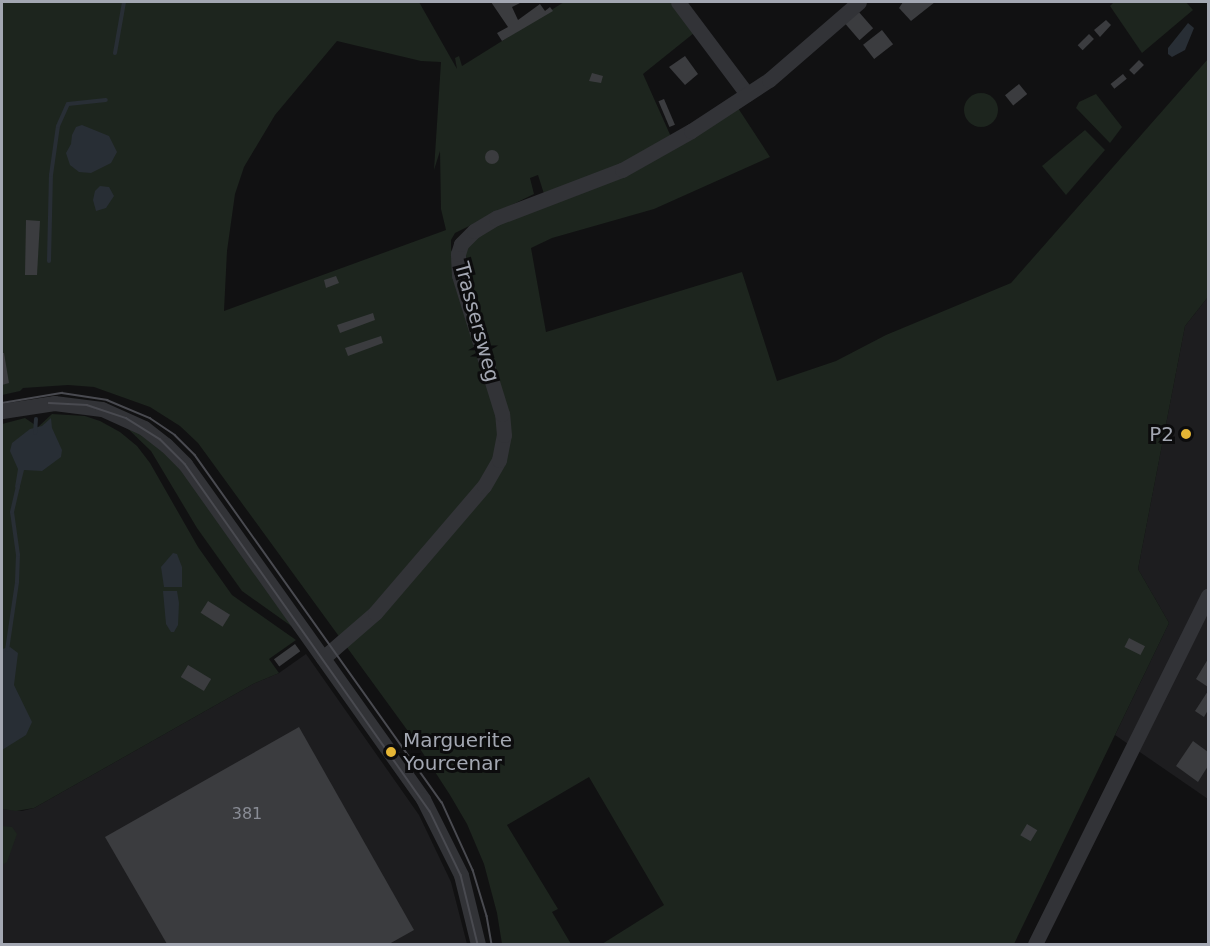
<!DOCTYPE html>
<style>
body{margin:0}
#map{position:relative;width:1210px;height:946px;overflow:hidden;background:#111112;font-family:"DejaVu Sans",sans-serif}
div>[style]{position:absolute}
.built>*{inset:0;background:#1d1d1f}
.green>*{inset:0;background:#1d251e}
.round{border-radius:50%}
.water>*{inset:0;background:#282e35}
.stream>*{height:4px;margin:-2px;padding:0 2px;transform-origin:2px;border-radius:2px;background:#282e35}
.building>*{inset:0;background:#3b3c3f;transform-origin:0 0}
.minor>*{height:15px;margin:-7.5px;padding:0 7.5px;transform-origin:7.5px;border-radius:7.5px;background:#323337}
.tram>*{height:1.5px;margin:-0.75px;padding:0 0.75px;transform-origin:0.75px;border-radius:0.75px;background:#494a50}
.dots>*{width:16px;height:16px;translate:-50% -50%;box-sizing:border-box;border:3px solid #0c0c0d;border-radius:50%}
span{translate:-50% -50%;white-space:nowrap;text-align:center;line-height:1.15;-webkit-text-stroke:6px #0c0c0d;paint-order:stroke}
.number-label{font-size:16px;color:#898c95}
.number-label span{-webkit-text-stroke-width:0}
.street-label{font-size:20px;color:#a3a7b2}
.poi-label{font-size:20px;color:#a3a7b2}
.right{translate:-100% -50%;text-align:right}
.left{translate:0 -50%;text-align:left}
.frame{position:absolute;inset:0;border:3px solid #a3a7b2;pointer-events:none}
</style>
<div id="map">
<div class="built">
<div style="clip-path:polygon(1208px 297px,1208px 799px,1115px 735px,1169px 623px,1138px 569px,1185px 326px)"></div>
<div style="clip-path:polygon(306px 654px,419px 815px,451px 882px,467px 944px,2px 944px,2px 809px,22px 811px,34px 808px,253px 684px,279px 673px)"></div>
</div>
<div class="green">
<div style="clip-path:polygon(evenodd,2px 2px,419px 2px,457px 69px,455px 58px,459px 56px,462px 66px,564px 2px,670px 2px,694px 33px,643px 74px,672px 139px,738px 108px,770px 157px,654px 209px,552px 238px,531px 248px,546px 332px,742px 272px,777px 381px,836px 361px,886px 335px,1011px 283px,1208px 59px,1208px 297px,1185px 326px,1138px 569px,1169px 623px,1014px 944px,602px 944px,664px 905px,589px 777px,507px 825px,558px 909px,552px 912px,571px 944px,502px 944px,497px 913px,484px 864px,467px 824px,450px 795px,413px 738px,198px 443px,180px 426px,150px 407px,94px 387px,68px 385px,23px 388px,20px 391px,2px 395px,2px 2px,337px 41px,421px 61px,441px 62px,434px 170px,440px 151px,441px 209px,446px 230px,224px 311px,227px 251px,235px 194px,244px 167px,275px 115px,337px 41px,2px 2px,538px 175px,545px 197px,481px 232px,465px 251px,463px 277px,451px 249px,451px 240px,455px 233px,534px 194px,530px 178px,538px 175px)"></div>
<div style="clip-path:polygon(1114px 2px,1186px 2px,1193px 10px,1142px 53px,1110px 6px)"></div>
<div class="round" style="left:964px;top:93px;width:34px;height:34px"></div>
<div style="clip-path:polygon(1096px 94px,1122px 127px,1110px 143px,1076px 108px,1079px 102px)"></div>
<div style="clip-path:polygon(1085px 130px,1105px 150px,1066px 195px,1042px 166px)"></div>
<div style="clip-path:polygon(52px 414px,85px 416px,100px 421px,120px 432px,137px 446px,150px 463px,198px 547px,232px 595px,296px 640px,269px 659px,279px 673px,253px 684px,34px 808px,16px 811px,2px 809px,2px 424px,25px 418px,38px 427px)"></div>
<div style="clip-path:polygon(125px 421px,171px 454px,301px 633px,242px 591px,197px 528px,151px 451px,125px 426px)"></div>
<div style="clip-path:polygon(2px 826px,12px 827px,17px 834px,7px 862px,2px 865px)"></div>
</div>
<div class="water">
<div style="clip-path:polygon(1188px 23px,1194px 28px,1185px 50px,1172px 57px,1168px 54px,1168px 48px)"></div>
<div style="clip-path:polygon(82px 125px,109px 136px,117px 152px,111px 163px,91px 173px,79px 172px,70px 165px,66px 153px,71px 144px,72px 135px,76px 127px)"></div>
<div style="clip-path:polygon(100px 186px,109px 187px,114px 196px,106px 208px,96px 211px,93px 200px,95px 191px)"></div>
<div style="clip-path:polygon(51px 418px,52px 428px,62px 450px,61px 457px,42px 471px,24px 470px,19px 490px,15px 487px,18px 469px,10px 451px,12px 443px,30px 429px,42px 426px)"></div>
<div style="clip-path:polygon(173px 553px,177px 554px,182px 567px,182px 587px,164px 587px,161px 567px)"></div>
<div style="clip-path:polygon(177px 591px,179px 603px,178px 625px,174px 632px,171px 632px,166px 624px,163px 591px)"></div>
<div style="clip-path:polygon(10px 647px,18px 653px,14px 685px,32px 722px,26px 735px,2px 750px,2px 649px)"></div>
</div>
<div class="stream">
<div style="left:115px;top:53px;width:52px;rotate:-80deg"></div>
<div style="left:49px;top:261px;width:86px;rotate:-88.7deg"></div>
<div style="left:51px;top:175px;width:49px;rotate:-81.9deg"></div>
<div style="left:58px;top:126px;width:24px;rotate:-66deg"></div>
<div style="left:68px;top:104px;width:38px;rotate:-6deg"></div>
<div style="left:35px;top:433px;width:14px;rotate:-86deg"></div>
<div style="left:7px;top:650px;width:69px;rotate:-81.6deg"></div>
<div style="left:17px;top:582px;width:27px;rotate:-88deg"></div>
<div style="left:18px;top:555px;width:43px;rotate:-97.9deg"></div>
<div style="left:12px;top:512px;width:27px;rotate:-77deg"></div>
</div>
<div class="building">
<div style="clip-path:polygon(491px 2px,522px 2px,512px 7px,518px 20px,540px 4px,545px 11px,550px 7px,553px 11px,502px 41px,497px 33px,508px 27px)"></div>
<div style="clip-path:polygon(903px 2px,935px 2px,911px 21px,899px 8px)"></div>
<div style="left:858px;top:11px;width:23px;height:18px;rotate:49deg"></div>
<div style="clip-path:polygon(1106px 20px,1111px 25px,1100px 37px,1094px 30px)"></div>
<div style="left:882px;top:30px;width:18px;height:24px;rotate:52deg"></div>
<div style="left:1089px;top:34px;width:7px;height:16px;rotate:45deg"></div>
<div style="clip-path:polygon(685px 56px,698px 74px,685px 85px,669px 67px)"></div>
<div style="left:1139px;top:60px;width:7px;height:14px;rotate:45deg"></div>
<div style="clip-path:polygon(592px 73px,603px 76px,601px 83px,589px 81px)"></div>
<div style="left:1123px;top:74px;width:6px;height:16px;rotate:51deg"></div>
<div style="left:1019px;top:84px;width:13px;height:18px;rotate:51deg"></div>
<div style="left:664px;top:99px;width:28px;height:6px;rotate:67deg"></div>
<div class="round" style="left:485px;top:150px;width:14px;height:14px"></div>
<div style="clip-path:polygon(26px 220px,40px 221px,37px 275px,25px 275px)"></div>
<div style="clip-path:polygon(336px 276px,339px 283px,326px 288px,324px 280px)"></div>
<div style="clip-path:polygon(373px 313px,375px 320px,340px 333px,337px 325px)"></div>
<div style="clip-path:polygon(381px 336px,383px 343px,348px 356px,345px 348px)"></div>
<div style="clip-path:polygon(2px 353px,4px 353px,9px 383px,2px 385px)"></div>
<div style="left:208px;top:601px;width:26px;height:14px;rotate:32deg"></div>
<div style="left:1129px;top:638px;width:18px;height:10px;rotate:27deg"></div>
<div style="left:295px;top:644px;width:9px;height:26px;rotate:54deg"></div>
<div style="clip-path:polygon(1208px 659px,1208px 687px,1196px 679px)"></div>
<div style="left:188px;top:665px;width:27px;height:14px;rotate:31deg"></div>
<div style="clip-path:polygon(1208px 691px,1208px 710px,1204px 717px,1195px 711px)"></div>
<div style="clip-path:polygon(299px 727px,414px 930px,389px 944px,167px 944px,105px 837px)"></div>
<div style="clip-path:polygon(1193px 741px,1208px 752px,1208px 766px,1198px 782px,1176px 766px)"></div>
<div style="left:1027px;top:824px;width:12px;height:13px;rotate:31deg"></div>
</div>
<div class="minor">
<div style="left:678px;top:2px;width:115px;rotate:53.1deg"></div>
<div style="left:2px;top:411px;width:53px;rotate:-8.7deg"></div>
<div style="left:54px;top:403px;width:48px;rotate:7.1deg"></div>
<div style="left:102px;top:409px;width:46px;rotate:24.3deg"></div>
<div style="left:144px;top:428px;width:28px;rotate:38deg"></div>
<div style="left:166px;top:445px;width:27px;rotate:45deg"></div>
<div style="left:185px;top:464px;width:411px;rotate:54.6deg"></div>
<div style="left:423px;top:799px;width:85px;rotate:63.4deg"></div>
<div style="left:461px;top:875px;width:71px;rotate:76.2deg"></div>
<div style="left:323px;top:658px;width:69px;rotate:-40.9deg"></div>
<div style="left:375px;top:613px;width:167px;rotate:-49.4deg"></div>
<div style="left:484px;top:486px;width:30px;rotate:-60deg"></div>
<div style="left:499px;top:460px;width:25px;rotate:-79deg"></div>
<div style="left:504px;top:435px;width:21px;rotate:-95deg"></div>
<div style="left:502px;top:414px;width:145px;rotate:-107.2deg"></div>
<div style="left:459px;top:275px;width:21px;rotate:-93deg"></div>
<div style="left:458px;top:254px;width:10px;rotate:-73deg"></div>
<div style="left:461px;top:244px;width:18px;rotate:-45deg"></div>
<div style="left:474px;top:231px;width:26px;rotate:-31deg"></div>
<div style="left:496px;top:218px;width:135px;rotate:-20.9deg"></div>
<div style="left:622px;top:170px;width:79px;rotate:-29.5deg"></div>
<div style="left:691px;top:131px;width:93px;rotate:-33.2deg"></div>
<div style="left:769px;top:80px;width:119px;rotate:-40.9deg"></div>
<div style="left:1035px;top:944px;width:389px;rotate:-63.6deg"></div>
</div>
<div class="tram">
<div style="left:2px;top:403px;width:61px;rotate:-9.5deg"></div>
<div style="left:62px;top:393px;width:46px;rotate:8.8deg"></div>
<div style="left:107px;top:400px;width:47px;rotate:22.7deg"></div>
<div style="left:150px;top:418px;width:30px;rotate:34deg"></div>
<div style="left:175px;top:435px;width:28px;rotate:45deg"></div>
<div style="left:195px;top:455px;width:426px;rotate:54.6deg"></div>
<div style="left:442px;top:802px;width:75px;rotate:65.5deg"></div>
<div style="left:473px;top:870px;width:48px;rotate:73.1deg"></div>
<div style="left:487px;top:916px;width:28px;rotate:80deg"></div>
<div style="left:49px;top:403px;width:38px;rotate:3deg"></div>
<div style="left:87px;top:405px;width:41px;rotate:18.4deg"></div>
<div style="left:126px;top:418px;width:40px;rotate:32deg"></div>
<div style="left:160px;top:439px;width:35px;rotate:45deg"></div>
<div style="left:185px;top:464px;width:425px;rotate:54.8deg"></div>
<div style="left:430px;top:811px;width:71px;rotate:64.2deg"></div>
<div style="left:461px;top:875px;width:71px;rotate:76.2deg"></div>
</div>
<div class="dots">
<div style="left:1186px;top:434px;background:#e6b635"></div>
<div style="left:391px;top:752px;background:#e6b635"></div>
</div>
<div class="number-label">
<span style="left:247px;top:814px">381</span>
</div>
<div class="street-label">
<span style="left:477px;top:322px;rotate:75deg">Trassersweg</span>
</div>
<div class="poi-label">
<span class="right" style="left:1174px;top:434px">P2</span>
<span class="left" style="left:403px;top:752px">Marguerite<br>Yourcenar</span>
</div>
<div class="frame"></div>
</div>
